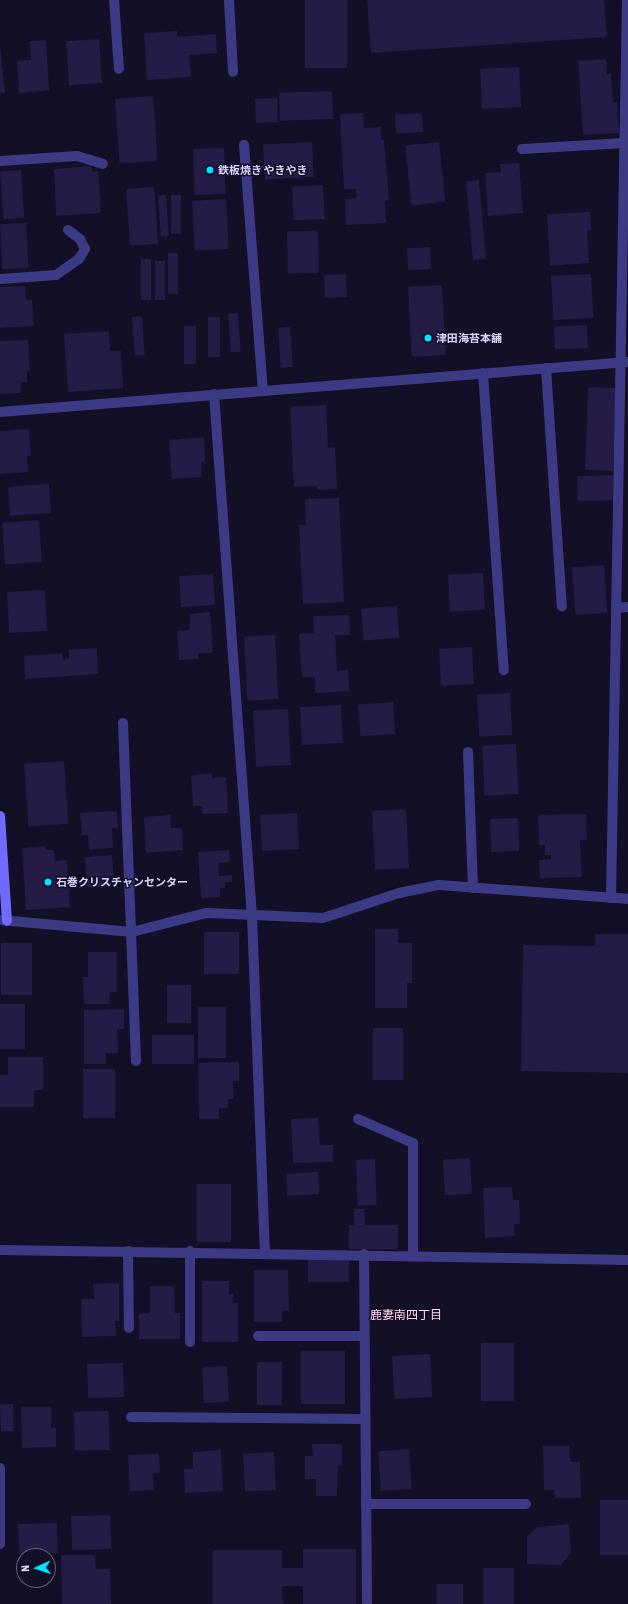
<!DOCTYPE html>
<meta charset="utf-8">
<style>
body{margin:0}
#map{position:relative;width:628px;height:1604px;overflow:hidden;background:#130f26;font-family:"Asap Condensed","Noto Sans JP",sans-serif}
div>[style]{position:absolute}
.building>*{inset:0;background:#241b47;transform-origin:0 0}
.lane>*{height:10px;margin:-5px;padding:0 5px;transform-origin:5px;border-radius:5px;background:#3d3a85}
.street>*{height:10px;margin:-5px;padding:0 5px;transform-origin:5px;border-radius:5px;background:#3d3a85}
.secondary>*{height:10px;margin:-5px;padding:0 5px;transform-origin:5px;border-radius:5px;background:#6f6bff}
.dots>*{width:11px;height:11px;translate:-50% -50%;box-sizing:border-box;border:2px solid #130f26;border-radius:50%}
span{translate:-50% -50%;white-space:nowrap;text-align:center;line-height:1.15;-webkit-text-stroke:3px #130f26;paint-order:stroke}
.poi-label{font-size:11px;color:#d9d4ff;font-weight:700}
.left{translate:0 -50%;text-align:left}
.neighbourhood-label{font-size:12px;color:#ffd6f0}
.north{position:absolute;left:16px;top:1548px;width:40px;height:40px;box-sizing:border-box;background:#130f26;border:1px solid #625e7d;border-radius:50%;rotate:267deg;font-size:11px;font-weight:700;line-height:16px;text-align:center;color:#d9d4ff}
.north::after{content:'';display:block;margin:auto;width:14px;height:18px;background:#00e5ff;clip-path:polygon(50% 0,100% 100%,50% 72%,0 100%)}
</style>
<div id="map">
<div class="building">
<div style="left:305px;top:0;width:42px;height:68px"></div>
<div style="clip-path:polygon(367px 0,604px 0,607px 37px,371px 53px)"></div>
<div style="clip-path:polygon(177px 31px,177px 37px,216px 34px,217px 53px,189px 55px,191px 77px,147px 80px,144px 33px)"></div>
<div style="left:99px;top:39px;width:44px;height:33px;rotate:86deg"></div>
<div style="clip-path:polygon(46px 40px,49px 90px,19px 93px,17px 61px,31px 60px,30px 41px)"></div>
<div style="clip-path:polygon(0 45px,5px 93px,0 93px)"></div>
<div style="clip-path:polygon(606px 59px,607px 74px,611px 74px,613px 102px,617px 102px,619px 133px,583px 135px,578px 61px)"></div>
<div style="left:519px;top:67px;width:40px;height:39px;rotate:87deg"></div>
<div style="left:332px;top:91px;width:28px;height:53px;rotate:88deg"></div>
<div style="left:153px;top:96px;width:65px;height:38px;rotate:86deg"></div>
<div style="left:277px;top:98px;width:24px;height:22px;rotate:88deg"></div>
<div style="clip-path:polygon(363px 113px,364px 128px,381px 127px,381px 140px,384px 140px,389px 200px,385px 201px,386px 223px,346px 225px,345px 199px,357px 198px,356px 189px,344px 189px,340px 114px)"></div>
<div style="left:422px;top:113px;width:19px;height:27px;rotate:87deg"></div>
<div style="left:312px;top:142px;width:35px;height:49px;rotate:87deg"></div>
<div style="left:439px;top:142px;width:60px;height:34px;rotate:84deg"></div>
<div style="left:224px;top:148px;width:46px;height:31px;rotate:88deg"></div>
<div style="clip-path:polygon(519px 163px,523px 213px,488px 216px,485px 173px,501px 172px,500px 164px)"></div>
<div style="clip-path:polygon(91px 166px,92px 172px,98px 171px,101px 213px,56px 216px,54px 169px)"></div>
<div style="left:21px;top:170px;width:48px;height:21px;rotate:86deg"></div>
<div style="left:479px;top:180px;width:79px;height:13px;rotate:85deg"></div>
<div style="left:323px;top:185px;width:34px;height:31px;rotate:87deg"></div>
<div style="left:154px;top:187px;width:57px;height:28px;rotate:86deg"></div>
<div style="left:166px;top:195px;width:41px;height:8px;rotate:86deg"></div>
<div style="left:171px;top:195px;width:10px;height:39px"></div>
<div style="left:226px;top:199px;width:50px;height:34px;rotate:87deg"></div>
<div style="clip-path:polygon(590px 212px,591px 230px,587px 230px,589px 263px,550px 266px,547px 214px)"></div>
<div style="left:26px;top:223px;width:45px;height:26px;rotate:87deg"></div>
<div style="left:318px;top:231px;width:42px;height:31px;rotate:89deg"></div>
<div style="left:430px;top:247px;width:22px;height:23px;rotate:87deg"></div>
<div style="left:168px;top:253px;width:10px;height:41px"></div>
<div style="left:141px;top:259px;width:10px;height:41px"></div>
<div style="left:155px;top:261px;width:10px;height:39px"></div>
<div style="left:346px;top:274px;width:23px;height:22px;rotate:88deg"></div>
<div style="left:591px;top:274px;width:44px;height:40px;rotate:87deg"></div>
<div style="left:442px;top:285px;width:70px;height:34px;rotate:87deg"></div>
<div style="clip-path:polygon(25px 286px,26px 300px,32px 300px,34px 326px,0 328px,0 287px)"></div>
<div style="left:238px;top:313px;width:39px;height:10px;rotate:86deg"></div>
<div style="left:142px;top:316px;width:39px;height:10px;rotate:86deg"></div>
<div style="left:208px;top:317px;width:12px;height:40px"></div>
<div style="left:587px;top:325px;width:23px;height:33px;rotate:88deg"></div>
<div style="left:184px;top:326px;width:12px;height:38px"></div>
<div style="left:290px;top:327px;width:40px;height:12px;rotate:86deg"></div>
<div style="clip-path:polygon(109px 331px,110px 351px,121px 351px,123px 388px,68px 392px,64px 334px)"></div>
<div style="clip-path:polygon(28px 340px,30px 371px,27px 371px,27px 382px,21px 382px,21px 393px,0 394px,0 341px)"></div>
<div style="left:588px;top:387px;width:28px;height:83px;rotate:2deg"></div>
<div style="clip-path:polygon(326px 405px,328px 448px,335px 447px,337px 489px,317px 490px,317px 486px,294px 487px,290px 407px)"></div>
<div style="clip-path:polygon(29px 429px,31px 456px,27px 456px,28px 472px,0 474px,0 431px)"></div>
<div style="clip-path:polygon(204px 437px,205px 462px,201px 462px,202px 477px,172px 479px,169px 440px)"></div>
<div style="left:613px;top:475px;width:25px;height:36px;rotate:88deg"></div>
<div style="left:49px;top:484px;width:29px;height:41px;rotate:86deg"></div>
<div style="clip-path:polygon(339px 498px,344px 602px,303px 604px,299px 525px,306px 525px,305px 499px)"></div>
<div style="left:39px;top:520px;width:42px;height:37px;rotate:86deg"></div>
<div style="left:604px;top:565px;width:48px;height:32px;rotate:86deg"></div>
<div style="left:483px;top:573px;width:37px;height:35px;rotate:87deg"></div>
<div style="left:213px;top:574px;width:31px;height:34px;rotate:86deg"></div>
<div style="left:45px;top:590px;width:41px;height:38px;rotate:87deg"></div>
<div style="left:397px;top:606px;width:32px;height:36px;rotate:86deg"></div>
<div style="clip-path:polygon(210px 612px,213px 653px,198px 653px,198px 659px,179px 660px,177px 631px,190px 630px,190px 614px)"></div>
<div style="clip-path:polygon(349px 615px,350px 635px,335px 635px,337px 671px,348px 670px,349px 691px,315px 693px,315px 677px,302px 677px,299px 634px,314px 633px,313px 616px)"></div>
<div style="left:275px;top:635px;width:64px;height:31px;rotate:87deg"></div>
<div style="left:472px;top:647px;width:37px;height:33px;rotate:87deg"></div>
<div style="clip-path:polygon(97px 648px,98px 674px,25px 679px,24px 656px,62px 653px,63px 660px,69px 659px,69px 650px)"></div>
<div style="left:510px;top:693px;width:42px;height:33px;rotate:87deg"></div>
<div style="left:393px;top:702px;width:32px;height:35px;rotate:86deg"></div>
<div style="left:341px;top:705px;width:38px;height:41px;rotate:87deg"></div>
<div style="left:288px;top:709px;width:56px;height:35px;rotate:87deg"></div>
<div style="left:516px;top:744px;width:50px;height:34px;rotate:87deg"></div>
<div style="left:64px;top:761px;width:63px;height:40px;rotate:86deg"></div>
<div style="clip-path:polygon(212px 773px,212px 778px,226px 777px,228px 813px,202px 814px,202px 806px,193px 806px,191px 775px)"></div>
<div style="left:406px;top:809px;width:59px;height:34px;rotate:87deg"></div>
<div style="clip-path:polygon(117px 811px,118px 828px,112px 828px,113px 848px,89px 850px,88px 835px,82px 835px,80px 813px)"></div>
<div style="left:297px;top:813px;width:36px;height:37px;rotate:87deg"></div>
<div style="clip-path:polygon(586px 814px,587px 840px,580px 840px,582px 877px,540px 878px,539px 860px,551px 859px,551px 855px,545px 855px,545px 845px,539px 845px,538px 815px)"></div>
<div style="clip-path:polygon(170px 815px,171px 828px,182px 828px,183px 850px,146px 853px,144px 817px)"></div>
<div style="left:518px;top:818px;width:33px;height:28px;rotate:88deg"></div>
<div style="clip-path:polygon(46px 846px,46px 850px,54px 850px,55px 861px,67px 860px,70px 907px,26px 910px,22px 848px)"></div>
<div style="clip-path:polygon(229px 850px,230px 862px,218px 863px,219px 876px,232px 875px,232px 882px,225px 882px,225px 888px,220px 888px,220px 897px,201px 898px,198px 852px)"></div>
<div style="left:112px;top:855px;width:31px;height:27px;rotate:86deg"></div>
<div style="clip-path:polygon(375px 929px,398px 929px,398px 943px,412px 943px,412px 983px,407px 983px,407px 1008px,375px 1008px)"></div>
<div style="left:204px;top:932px;width:35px;height:42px"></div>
<div style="clip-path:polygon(595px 934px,628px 934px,628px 1073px,521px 1071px,523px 945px,595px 946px)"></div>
<div style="left:1px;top:943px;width:31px;height:52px"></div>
<div style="clip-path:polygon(88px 952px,117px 952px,117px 992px,110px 992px,109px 1004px,84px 1004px,83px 977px,88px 977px)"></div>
<div style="left:191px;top:985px;width:38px;height:24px;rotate:90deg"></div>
<div style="left:0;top:1004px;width:25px;height:45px"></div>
<div style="left:198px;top:1007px;width:28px;height:51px"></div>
<div style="clip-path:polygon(124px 1009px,124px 1029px,117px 1029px,118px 1053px,106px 1053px,106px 1064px,84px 1064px,84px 1010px)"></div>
<div style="left:373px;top:1028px;width:30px;height:52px"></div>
<div style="left:152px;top:1035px;width:42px;height:29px"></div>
<div style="clip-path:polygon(8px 1057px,43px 1057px,43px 1090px,34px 1090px,34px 1107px,0 1107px,0 1075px,8px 1075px)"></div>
<div style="clip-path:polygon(239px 1062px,239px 1081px,233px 1081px,234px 1099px,228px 1099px,228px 1108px,219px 1108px,219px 1119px,199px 1119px,198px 1063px)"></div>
<div style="left:115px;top:1069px;width:49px;height:32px;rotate:90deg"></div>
<div style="clip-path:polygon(318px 1118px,320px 1145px,333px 1145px,333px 1162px,293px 1163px,291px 1119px)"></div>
<div style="left:470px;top:1158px;width:36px;height:27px;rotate:87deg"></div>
<div style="left:375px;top:1159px;width:46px;height:19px;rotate:88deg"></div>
<div style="left:318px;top:1172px;width:22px;height:32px;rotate:87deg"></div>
<div style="left:231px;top:1184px;width:58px;height:34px;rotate:90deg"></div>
<div style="clip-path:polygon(512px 1187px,513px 1200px,519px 1200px,520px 1224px,514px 1224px,515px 1236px,485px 1238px,483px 1188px)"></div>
<div style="clip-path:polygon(354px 1209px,364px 1209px,365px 1225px,398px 1225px,398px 1249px,349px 1249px,349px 1225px,354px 1225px)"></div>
<div style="left:308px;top:1260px;width:41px;height:22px"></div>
<div style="clip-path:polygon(254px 1270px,288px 1270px,289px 1311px,282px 1311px,282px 1322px,254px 1322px)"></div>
<div style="clip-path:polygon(202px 1281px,229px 1281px,229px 1294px,233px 1294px,233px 1303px,238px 1302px,238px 1342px,202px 1342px)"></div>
<div style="clip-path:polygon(119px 1283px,119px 1321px,115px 1321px,116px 1336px,82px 1337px,81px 1299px,94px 1299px,93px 1284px)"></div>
<div style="clip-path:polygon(150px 1286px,174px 1286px,175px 1313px,180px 1313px,180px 1339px,139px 1339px,139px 1314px,150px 1313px)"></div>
<div style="left:481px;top:1343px;width:33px;height:58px"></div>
<div style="left:301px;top:1351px;width:44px;height:53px"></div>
<div style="left:430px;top:1354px;width:43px;height:38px;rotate:87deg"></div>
<div style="left:257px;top:1362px;width:25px;height:43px"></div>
<div style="left:123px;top:1363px;width:34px;height:36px;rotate:88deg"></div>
<div style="left:227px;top:1366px;width:36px;height:25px;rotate:87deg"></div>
<div style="left:13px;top:1404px;width:27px;height:13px;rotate:88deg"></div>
<div style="clip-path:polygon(21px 1407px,51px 1407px,51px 1428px,56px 1428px,56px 1447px,22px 1448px)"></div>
<div style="left:109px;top:1411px;width:39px;height:35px;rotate:89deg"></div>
<div style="clip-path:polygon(312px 1444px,342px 1444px,342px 1465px,338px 1464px,337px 1496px,316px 1496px,316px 1479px,305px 1479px,305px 1456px,313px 1456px)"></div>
<div style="clip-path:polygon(543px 1446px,569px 1446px,570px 1462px,580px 1462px,581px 1498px,555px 1498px,554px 1490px,544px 1490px)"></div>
<div style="left:409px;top:1449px;width:40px;height:31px;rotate:86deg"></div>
<div style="clip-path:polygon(221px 1450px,223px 1491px,185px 1493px,184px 1469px,193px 1469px,193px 1452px)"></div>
<div style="left:274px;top:1452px;width:38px;height:31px;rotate:87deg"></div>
<div style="clip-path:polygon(159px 1454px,160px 1473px,153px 1473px,154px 1490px,130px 1491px,128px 1455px)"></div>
<div style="left:628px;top:1500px;width:55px;height:28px;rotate:90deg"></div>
<div style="left:110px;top:1515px;width:34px;height:39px;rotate:88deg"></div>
<div style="left:57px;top:1523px;width:30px;height:39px;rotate:88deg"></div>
<div style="clip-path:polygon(569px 1524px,571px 1553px,561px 1565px,527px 1564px,527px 1537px,537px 1527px)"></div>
<div style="clip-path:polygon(303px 1549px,356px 1549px,356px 1604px,303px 1604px,303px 1586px,282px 1586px,283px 1604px,213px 1604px,213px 1550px,282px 1550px,282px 1568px,303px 1568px)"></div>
<div style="clip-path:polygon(61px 1555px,95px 1555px,96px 1569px,110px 1569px,111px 1604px,62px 1604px)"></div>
<div style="left:514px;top:1568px;width:36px;height:31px;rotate:90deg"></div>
<div style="left:437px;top:1584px;width:26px;height:20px"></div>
</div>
<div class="lane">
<div style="left:114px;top:0;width:69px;rotate:85.9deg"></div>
<div style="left:229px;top:0;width:72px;rotate:86.8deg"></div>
<div style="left:244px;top:145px;width:247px;rotate:85.6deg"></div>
<div style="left:522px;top:149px;width:103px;rotate:-3.3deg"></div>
<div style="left:0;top:161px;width:77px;rotate:-3.7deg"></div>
<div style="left:77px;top:156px;width:27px;rotate:17deg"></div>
<div style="left:0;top:279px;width:56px;rotate:-4.1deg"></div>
<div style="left:56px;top:275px;width:28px;rotate:-35deg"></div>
<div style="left:79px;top:259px;width:12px;rotate:-59deg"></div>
<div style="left:85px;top:249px;width:11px;rotate:-117deg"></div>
<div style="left:80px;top:239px;width:15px;rotate:-143deg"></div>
<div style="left:546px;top:368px;width:239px;rotate:86.2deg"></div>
<div style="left:483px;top:373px;width:298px;rotate:86deg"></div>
<div style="left:214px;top:394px;width:523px;rotate:85.84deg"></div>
<div style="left:617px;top:608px;width:11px;rotate:-5deg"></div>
<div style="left:123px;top:723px;width:338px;rotate:87.8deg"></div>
<div style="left:468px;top:752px;width:136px;rotate:87.9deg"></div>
<div style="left:358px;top:1119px;width:60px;rotate:23.6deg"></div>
<div style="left:413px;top:1143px;width:112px;rotate:90deg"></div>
<div style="left:128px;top:1251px;width:77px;rotate:89.3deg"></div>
<div style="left:190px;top:1251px;width:91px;rotate:90deg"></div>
<div style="left:364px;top:1254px;width:350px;rotate:89.5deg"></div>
<div style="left:258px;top:1336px;width:106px"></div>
<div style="left:131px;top:1417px;width:234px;rotate:0.5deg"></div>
<div style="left:366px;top:1504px;width:160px"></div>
<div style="left:0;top:1544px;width:76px;rotate:-90deg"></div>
</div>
<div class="street">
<div style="left:0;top:412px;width:630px;rotate:-4.55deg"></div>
<div style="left:611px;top:898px;width:898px;rotate:-88.98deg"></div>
<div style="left:252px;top:916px;width:336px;rotate:87.8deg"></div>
<div style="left:0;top:920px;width:133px;rotate:5.2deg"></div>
<div style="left:132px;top:932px;width:76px;rotate:-14.4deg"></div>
<div style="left:206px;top:913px;width:117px;rotate:2.4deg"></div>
<div style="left:323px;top:918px;width:80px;rotate:-18.2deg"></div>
<div style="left:399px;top:893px;width:41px;rotate:-11.3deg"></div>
<div style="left:439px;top:885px;width:190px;rotate:4.2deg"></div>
<div style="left:0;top:1250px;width:628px;rotate:0.91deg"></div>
</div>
<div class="secondary">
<div style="left:0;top:816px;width:105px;rotate:86.2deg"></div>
</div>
<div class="dots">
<div style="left:210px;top:170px;background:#00e5ff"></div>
<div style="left:428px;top:338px;background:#00e5ff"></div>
<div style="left:48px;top:882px;background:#00e5ff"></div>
</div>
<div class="poi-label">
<span class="left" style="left:218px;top:170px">鉄板焼き やきやき</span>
<span class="left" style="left:436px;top:338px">津田海苔本舗</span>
<span class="left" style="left:56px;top:882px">石巻クリスチャンセンター</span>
</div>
<div class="neighbourhood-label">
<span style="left:406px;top:1316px">鹿妻南四丁目</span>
</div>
<div class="north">N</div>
</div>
